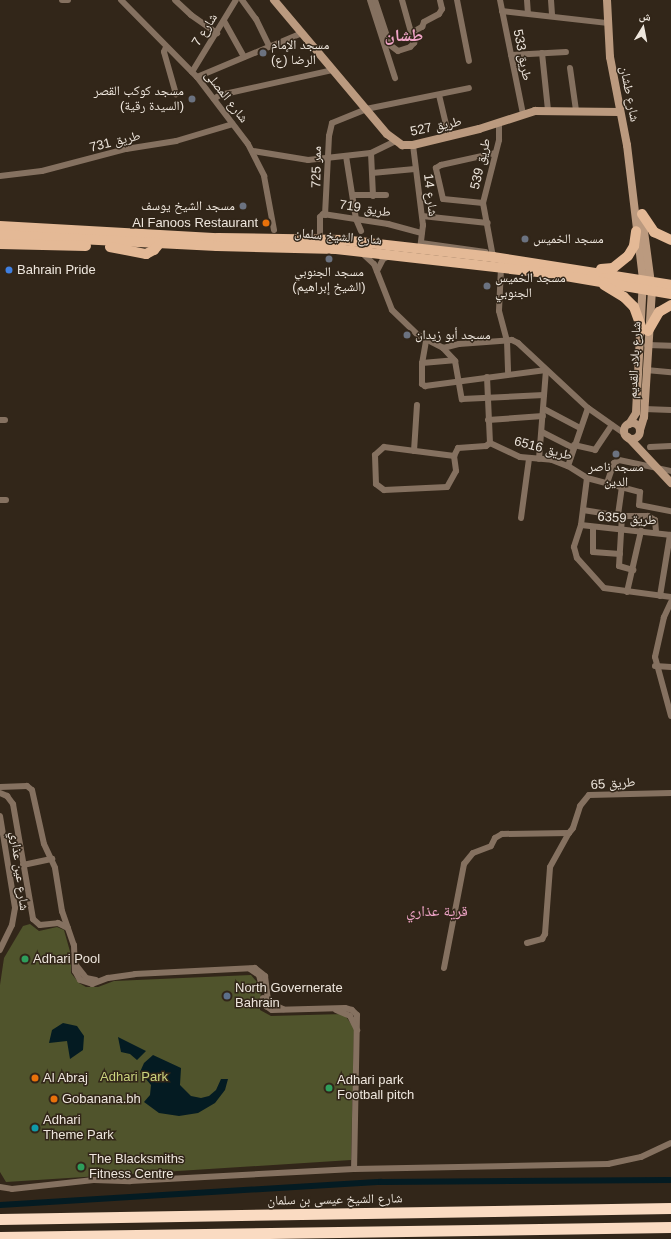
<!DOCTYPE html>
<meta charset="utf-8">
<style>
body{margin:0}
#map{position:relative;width:671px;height:1239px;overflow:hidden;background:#322619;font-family:Helvetica,"Noto Naskh Arabic",sans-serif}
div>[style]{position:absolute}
.green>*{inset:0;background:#50542c}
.water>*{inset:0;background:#041b22}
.canal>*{height:6px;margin:-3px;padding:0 3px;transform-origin:3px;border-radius:3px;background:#041b22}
.street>*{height:6px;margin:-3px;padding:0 3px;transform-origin:3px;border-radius:3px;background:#857160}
.secondary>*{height:8px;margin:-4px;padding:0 4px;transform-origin:4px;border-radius:4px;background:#bb9a7f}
.secondary>.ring{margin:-4px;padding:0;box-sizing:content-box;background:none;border:8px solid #bb9a7f;border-radius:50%}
.primary>*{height:10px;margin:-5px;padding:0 5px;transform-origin:5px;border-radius:5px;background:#e4b996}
.highway>*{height:11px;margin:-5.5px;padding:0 5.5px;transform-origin:5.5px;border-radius:5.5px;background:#fadbc2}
.dots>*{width:11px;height:11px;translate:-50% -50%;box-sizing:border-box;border:2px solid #322619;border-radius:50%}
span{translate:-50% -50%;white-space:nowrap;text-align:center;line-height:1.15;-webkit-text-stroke:3px #322619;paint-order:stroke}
.street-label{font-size:13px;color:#eee6dd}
.poi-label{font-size:13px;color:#eee6dd}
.left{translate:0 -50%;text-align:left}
.right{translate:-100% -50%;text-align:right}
.park-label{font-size:13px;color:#cbd47e}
.quarter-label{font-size:15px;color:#f0a4c7}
.district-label{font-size:17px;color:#f0a4c7;font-weight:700}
.north{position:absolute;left:623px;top:8px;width:40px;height:40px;-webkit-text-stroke:3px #322619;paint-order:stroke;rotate:10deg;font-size:11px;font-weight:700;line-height:16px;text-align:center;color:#eee6dd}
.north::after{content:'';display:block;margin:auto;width:14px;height:18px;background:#eee6dd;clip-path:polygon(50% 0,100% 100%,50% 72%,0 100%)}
</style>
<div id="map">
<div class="green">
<div style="clip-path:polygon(30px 924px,39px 931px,57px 927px,64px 930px,71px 955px,71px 973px,79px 983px,86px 987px,98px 987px,114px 981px,251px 975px,261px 987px,260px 1010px,271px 1016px,344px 1014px,354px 1028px,351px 1160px,6px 1182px,0 1172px,0 985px,4px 958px,23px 926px)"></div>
</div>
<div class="water">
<div style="clip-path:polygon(63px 1023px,77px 1026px,84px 1036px,83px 1050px,70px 1059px,67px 1041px,49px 1043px,52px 1030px)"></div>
<div style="clip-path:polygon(118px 1037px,146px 1051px,137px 1060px,130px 1054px,121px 1052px)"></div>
<div style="clip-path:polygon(153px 1055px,181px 1068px,180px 1085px,191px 1096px,201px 1098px,209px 1096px,216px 1090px,221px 1079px,228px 1079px,225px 1090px,215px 1103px,198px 1113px,179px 1116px,159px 1113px,144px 1102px,150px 1095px,151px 1085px,140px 1072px,144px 1063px)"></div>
</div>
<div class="canal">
<div style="left:0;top:1205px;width:382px;rotate:-3.5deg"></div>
<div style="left:381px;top:1182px;width:290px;rotate:-0.4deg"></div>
</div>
<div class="street">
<div style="left:62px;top:0;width:6px"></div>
<div style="left:121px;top:0;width:108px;rotate:45.4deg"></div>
<div style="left:197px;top:77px;width:84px;rotate:52.7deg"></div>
<div style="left:248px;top:144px;width:36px;rotate:63deg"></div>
<div style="left:264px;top:176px;width:55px;rotate:79.5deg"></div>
<div style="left:175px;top:0;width:22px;rotate:43deg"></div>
<div style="left:191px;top:15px;width:32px;rotate:35deg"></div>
<div style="left:242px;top:0;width:24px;rotate:54deg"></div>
<div style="left:256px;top:19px;width:30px;rotate:64deg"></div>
<div style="left:370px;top:0;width:82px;rotate:72.2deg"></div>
<div style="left:375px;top:0;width:47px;rotate:71.6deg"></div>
<div style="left:390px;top:45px;width:10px;rotate:37deg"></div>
<div style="left:398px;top:51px;width:13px;rotate:-18deg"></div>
<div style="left:410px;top:47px;width:6px;rotate:-45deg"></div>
<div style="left:414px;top:43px;width:45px;rotate:-105.6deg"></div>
<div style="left:457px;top:0;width:62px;rotate:78.9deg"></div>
<div style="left:500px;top:0;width:116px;rotate:78.6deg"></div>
<div style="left:527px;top:0;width:13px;rotate:86deg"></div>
<div style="left:551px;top:0;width:16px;rotate:86deg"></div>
<div style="left:502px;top:11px;width:107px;rotate:6.5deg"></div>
<div style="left:224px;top:21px;width:41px;rotate:60.9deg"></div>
<div style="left:411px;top:33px;width:13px;rotate:-29deg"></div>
<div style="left:422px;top:27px;width:5px;rotate:-68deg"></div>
<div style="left:424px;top:22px;width:17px;rotate:-28deg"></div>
<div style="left:439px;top:14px;width:6px;rotate:-59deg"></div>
<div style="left:442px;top:9px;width:9px;rotate:-103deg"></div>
<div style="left:166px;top:47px;width:5px;rotate:112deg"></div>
<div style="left:164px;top:52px;width:44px;rotate:74.1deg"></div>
<div style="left:542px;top:53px;width:57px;rotate:84deg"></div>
<div style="left:511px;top:55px;width:55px;rotate:-3.1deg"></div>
<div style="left:570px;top:68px;width:42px;rotate:81.9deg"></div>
<div style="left:192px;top:72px;width:84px;rotate:-58.6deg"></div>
<div style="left:197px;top:77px;width:112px;rotate:-22.7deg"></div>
<div style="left:439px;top:95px;width:43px;rotate:76.6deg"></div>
<div style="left:214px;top:99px;width:7px;rotate:-34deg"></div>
<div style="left:220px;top:95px;width:116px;rotate:-12.5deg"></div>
<div style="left:413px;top:145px;width:81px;rotate:82.9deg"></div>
<div style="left:423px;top:225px;width:24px;rotate:97deg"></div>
<div style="left:253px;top:151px;width:56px;rotate:9.3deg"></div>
<div style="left:308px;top:160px;width:63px;rotate:-6.3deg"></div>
<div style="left:371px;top:153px;width:28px;rotate:-26deg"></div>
<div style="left:371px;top:153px;width:43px;rotate:87.3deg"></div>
<div style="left:346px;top:156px;width:64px;rotate:81deg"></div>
<div style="left:356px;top:219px;width:13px;rotate:67deg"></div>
<div style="left:372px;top:173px;width:43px;rotate:-5.3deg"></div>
<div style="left:0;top:176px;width:42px;rotate:-6.8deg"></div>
<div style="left:42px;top:171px;width:87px;rotate:-14.7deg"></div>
<div style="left:126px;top:149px;width:51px;rotate:-9.1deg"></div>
<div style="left:176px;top:141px;width:59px;rotate:-16.6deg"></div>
<div style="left:353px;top:195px;width:33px"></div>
<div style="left:483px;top:203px;width:40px;rotate:-174.3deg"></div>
<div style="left:443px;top:199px;width:32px;rotate:-103deg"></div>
<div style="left:436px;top:168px;width:6px;rotate:-31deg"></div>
<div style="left:441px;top:165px;width:55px;rotate:-12.5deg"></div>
<div style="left:325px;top:215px;width:79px;rotate:-87.1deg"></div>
<div style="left:329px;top:136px;width:13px;rotate:-77deg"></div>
<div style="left:332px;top:123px;width:37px;rotate:-22deg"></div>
<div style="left:366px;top:109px;width:105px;rotate:-11.5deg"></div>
<div style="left:422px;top:216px;width:66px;rotate:6.1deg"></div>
<div style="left:320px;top:233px;width:16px;rotate:-90deg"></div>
<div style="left:320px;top:217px;width:4px;rotate:-45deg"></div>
<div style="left:323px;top:214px;width:66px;rotate:8.7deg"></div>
<div style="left:388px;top:224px;width:35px;rotate:15deg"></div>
<div style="left:421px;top:243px;width:65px;rotate:8deg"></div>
<div style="left:362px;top:253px;width:16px;rotate:43deg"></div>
<div style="left:374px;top:264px;width:49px;rotate:68.6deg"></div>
<div style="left:392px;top:310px;width:36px;rotate:44deg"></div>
<div style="left:418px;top:335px;width:28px;rotate:27deg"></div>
<div style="left:443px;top:348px;width:18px;rotate:47deg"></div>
<div style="left:455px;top:361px;width:39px;rotate:80deg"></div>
<div style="left:462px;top:399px;width:82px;rotate:-2.8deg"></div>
<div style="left:493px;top:257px;width:55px;rotate:-100.5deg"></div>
<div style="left:483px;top:203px;width:65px;rotate:-75.7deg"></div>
<div style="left:499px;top:140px;width:17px;rotate:-90deg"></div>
<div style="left:501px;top:268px;width:43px;rotate:92.7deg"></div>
<div style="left:499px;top:311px;width:31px;rotate:75deg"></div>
<div style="left:507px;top:341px;width:33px;rotate:88deg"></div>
<div style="left:377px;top:271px;width:13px;rotate:-63deg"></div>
<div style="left:383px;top:259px;width:7px;rotate:-27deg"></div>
<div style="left:426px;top:341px;width:22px;rotate:100deg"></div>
<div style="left:422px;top:363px;width:21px;rotate:90deg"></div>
<div style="left:422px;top:384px;width:4px;rotate:34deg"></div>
<div style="left:425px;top:386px;width:122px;rotate:-7.5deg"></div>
<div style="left:546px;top:370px;width:89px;rotate:94.5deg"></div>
<div style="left:647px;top:345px;width:24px;rotate:2deg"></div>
<div style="left:443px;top:348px;width:16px;rotate:-14deg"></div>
<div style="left:459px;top:344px;width:53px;rotate:-4.3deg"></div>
<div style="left:512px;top:340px;width:7px;rotate:27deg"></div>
<div style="left:518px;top:343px;width:96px;rotate:42.9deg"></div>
<div style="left:588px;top:408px;width:45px;rotate:35.1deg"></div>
<div style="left:422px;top:363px;width:32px;rotate:-5deg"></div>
<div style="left:646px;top:370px;width:25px;rotate:5deg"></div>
<div style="left:487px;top:377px;width:66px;rotate:87.4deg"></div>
<div style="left:490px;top:443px;width:33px;rotate:25deg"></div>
<div style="left:520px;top:457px;width:32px;rotate:5deg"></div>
<div style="left:552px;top:460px;width:17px;rotate:21deg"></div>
<div style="left:568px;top:466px;width:22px;rotate:32deg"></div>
<div style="left:587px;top:478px;width:55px;rotate:14.8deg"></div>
<div style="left:640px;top:492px;width:13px;rotate:94deg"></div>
<div style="left:639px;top:505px;width:33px;rotate:11deg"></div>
<div style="left:544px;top:409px;width:41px;rotate:27.8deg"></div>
<div style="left:644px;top:409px;width:27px;rotate:2deg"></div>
<div style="left:0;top:420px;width:5px"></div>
<div style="left:488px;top:420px;width:55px;rotate:-4.2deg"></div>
<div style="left:542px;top:432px;width:35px;rotate:27deg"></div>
<div style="left:574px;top:445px;width:22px;rotate:13deg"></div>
<div style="left:595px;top:450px;width:30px;rotate:-56deg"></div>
<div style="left:650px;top:447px;width:21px;rotate:-3deg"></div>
<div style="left:414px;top:451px;width:46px;rotate:-86.3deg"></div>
<div style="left:454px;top:456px;width:15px;rotate:82deg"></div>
<div style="left:456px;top:471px;width:18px;rotate:119deg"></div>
<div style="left:447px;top:487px;width:63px;rotate:177.3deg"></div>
<div style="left:384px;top:490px;width:10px;rotate:-143deg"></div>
<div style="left:376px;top:484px;width:29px;rotate:-92deg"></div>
<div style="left:375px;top:455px;width:12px;rotate:-42deg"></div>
<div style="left:384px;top:447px;width:71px;rotate:7.3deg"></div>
<div style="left:454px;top:456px;width:9px;rotate:-63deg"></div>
<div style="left:458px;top:448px;width:28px;rotate:-4deg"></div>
<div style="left:486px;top:446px;width:5px;rotate:-37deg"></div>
<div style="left:568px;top:466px;width:61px;rotate:-71deg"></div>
<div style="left:587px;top:478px;width:47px;rotate:97.3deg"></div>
<div style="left:581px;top:525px;width:23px;rotate:108deg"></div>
<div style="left:574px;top:547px;width:11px;rotate:75deg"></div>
<div style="left:577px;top:558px;width:40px;rotate:48deg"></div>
<div style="left:604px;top:588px;width:68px;rotate:7.7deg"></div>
<div style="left:607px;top:483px;width:21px;rotate:-71deg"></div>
<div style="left:614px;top:463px;width:6px;rotate:-31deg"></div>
<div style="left:619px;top:460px;width:53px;rotate:11.9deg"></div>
<div style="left:0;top:500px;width:6px"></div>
<div style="left:583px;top:510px;width:39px;rotate:9deg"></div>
<div style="left:622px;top:516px;width:26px"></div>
<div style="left:648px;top:516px;width:8px;rotate:30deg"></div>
<div style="left:655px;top:520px;width:11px;rotate:85deg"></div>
<div style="left:618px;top:515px;width:27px;rotate:-82deg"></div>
<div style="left:622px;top:516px;width:50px;rotate:93.4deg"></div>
<div style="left:619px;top:566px;width:15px;rotate:16deg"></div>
<div style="left:521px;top:518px;width:60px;rotate:-82.3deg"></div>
<div style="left:581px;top:525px;width:91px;rotate:6.3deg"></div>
<div style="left:593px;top:528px;width:24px;rotate:90deg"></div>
<div style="left:593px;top:552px;width:27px;rotate:4deg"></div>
<div style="left:627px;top:592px;width:63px;rotate:-77.1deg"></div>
<div style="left:660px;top:596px;width:62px;rotate:-80.7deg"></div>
<div style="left:671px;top:602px;width:17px;rotate:115deg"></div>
<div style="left:664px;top:617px;width:41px;rotate:102.7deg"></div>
<div style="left:655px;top:657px;width:61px;rotate:74.8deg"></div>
<div style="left:655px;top:666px;width:16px;rotate:4deg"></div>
<div style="left:0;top:787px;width:27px;rotate:-2deg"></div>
<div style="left:27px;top:786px;width:6px;rotate:39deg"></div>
<div style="left:32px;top:790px;width:55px;rotate:77.5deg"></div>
<div style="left:44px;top:844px;width:26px;rotate:65deg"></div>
<div style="left:55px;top:868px;width:44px;rotate:80.8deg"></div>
<div style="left:62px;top:911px;width:36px;rotate:71deg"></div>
<div style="left:74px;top:945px;width:26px;rotate:88deg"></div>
<div style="left:75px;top:971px;width:10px;rotate:61deg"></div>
<div style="left:80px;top:980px;width:13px;rotate:18deg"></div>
<div style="left:92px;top:984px;width:17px;rotate:-21deg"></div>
<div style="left:108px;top:978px;width:27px;rotate:-8deg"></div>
<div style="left:135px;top:974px;width:120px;rotate:-2.9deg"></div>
<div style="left:255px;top:968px;width:13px;rotate:39deg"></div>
<div style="left:265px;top:976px;width:26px;rotate:83deg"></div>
<div style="left:268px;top:1002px;width:17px;rotate:25deg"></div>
<div style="left:0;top:793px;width:8px;rotate:23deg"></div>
<div style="left:7px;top:796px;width:10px;rotate:53deg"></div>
<div style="left:13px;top:804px;width:117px;rotate:80.1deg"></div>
<div style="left:33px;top:919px;width:9px;rotate:41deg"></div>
<div style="left:40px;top:925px;width:18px;rotate:-6deg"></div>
<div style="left:58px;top:923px;width:11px;rotate:27deg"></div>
<div style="left:0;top:816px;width:93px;rotate:80.7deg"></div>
<div style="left:15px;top:908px;width:17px;rotate:100deg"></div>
<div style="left:12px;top:925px;width:28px;rotate:116deg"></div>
<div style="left:23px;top:865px;width:30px;rotate:-12deg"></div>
<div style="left:527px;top:943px;width:16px;rotate:-15deg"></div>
<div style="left:542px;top:939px;width:6px;rotate:-59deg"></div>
<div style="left:545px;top:934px;width:67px;rotate:-85.7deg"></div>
<div style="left:550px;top:867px;width:39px;rotate:-61deg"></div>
<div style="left:76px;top:965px;width:16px;rotate:52deg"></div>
<div style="left:86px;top:978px;width:10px;rotate:11deg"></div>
<div style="left:444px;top:968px;width:106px;rotate:-79.1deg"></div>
<div style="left:464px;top:864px;width:14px;rotate:-51deg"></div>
<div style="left:473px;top:853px;width:19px;rotate:-21deg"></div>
<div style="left:491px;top:846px;width:9px;rotate:-63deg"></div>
<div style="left:495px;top:838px;width:8px;rotate:-30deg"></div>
<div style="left:502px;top:834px;width:67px;rotate:-0.9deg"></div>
<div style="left:569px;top:833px;width:6px;rotate:-51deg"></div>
<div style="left:573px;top:828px;width:23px;rotate:-72deg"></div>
<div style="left:580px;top:806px;width:14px;rotate:-51deg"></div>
<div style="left:589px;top:795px;width:82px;rotate:-1.4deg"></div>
<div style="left:250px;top:969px;width:11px;rotate:34deg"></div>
<div style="left:259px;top:975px;width:12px;rotate:76deg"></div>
<div style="left:263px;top:998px;width:9px;rotate:69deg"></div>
<div style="left:266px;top:1006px;width:7px;rotate:34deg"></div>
<div style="left:272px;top:1010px;width:73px;rotate:-1.6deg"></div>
<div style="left:345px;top:1008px;width:7px;rotate:16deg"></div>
<div style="left:352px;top:1010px;width:7px;rotate:45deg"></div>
<div style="left:357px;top:1015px;width:154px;rotate:91.1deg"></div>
<div style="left:336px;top:1010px;width:15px;rotate:23deg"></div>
<div style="left:350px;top:1016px;width:16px;rotate:63deg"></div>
<div style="left:0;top:1187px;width:12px;rotate:9deg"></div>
<div style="left:12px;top:1189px;width:82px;rotate:-6.3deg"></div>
<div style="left:94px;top:1180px;width:36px;rotate:2deg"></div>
<div style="left:130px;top:1181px;width:224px;rotate:-3.1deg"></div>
<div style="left:354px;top:1169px;width:254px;rotate:-1.1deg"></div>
<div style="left:608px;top:1164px;width:34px;rotate:-12deg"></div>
<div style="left:641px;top:1157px;width:33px;rotate:-25deg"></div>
</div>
<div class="secondary">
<div style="left:274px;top:0;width:175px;rotate:49.9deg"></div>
<div style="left:387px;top:134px;width:19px;rotate:36deg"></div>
<div style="left:402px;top:145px;width:11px"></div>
<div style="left:413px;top:145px;width:68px;rotate:-13.6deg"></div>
<div style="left:479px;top:129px;width:59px;rotate:-17.8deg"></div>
<div style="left:535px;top:111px;width:84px;rotate:0.7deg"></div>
<div style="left:607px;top:0;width:57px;rotate:87deg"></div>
<div style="left:610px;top:57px;width:90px;rotate:79.1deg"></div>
<div style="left:627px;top:145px;width:135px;rotate:83.2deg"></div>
<div style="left:643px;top:279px;width:134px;rotate:93deg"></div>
<div style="left:636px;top:413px;width:13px;rotate:122deg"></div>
<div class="ring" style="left:624px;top:423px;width:8px;height:8px"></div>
<div style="left:640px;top:430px;width:14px;rotate:-73deg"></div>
<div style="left:644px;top:417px;width:126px;rotate:-86.4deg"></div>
<div style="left:652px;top:291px;width:76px;rotate:-97.6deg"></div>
<div style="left:628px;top:437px;width:63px;rotate:46.9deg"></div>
</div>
<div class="primary">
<div style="left:642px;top:214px;width:22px;rotate:56deg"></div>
<div style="left:654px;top:232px;width:19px;rotate:25deg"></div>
<div style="left:0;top:226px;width:218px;rotate:3.2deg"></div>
<div style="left:218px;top:238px;width:124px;rotate:0.9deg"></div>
<div style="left:342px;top:240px;width:152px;rotate:6.4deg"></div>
<div style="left:493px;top:257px;width:180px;rotate:8.9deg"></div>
<div style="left:0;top:235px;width:217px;rotate:2.9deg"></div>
<div style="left:217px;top:246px;width:119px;rotate:1.4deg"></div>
<div style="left:336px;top:249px;width:219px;rotate:6.5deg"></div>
<div style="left:554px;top:274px;width:119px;rotate:9.7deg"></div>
<div style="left:0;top:244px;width:86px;rotate:1.3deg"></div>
<div style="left:110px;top:247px;width:37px;rotate:11deg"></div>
<div style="left:146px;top:254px;width:9px;rotate:-27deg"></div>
<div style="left:154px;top:250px;width:8px;rotate:-50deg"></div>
<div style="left:601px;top:269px;width:12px;rotate:-5deg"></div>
<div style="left:613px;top:268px;width:19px;rotate:-39deg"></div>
<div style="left:628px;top:256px;width:12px;rotate:-59deg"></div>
<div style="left:634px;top:246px;width:15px;rotate:-82deg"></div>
<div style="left:604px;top:285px;width:23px;rotate:31deg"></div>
<div style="left:624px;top:297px;width:14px;rotate:45deg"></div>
<div style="left:634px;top:307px;width:23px;rotate:70deg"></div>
<div style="left:648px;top:331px;width:22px;rotate:-60deg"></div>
<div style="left:659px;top:312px;width:14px;rotate:-30deg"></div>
</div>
<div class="highway">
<div style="left:0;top:1219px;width:671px;rotate:-0.94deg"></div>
<div style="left:0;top:1237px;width:671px;rotate:-0.85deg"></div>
</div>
<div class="dots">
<div style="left:263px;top:53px;background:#6b7280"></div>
<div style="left:192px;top:99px;background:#6b7280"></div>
<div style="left:243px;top:206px;background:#6b7280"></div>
<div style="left:266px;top:223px;background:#e8710a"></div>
<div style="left:525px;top:239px;background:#6b7280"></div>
<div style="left:329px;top:259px;background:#6b7280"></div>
<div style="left:9px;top:270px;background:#3f7fe0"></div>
<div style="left:487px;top:286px;background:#6b7280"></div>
<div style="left:407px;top:335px;background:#6b7280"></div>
<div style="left:616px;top:454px;background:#6b7280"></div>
<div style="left:25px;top:959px;background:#2e9e5b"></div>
<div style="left:227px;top:996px;background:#5c6f8a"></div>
<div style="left:35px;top:1078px;background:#e8710a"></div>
<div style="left:329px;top:1088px;background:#2e9e5b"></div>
<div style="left:54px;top:1099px;background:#e8710a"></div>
<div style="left:35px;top:1128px;background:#0f9aa8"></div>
<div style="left:81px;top:1167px;background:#2e9e5b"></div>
</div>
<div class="street-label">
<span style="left:205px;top:30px;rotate:-58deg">شارع 7</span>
<span style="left:522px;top:55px;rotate:79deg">طريق 533</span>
<span style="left:629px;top:94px;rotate:79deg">شارع طشان</span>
<span style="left:226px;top:97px;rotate:52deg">شارع المصلى</span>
<span style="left:436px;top:127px;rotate:-12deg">طريق 527</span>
<span style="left:115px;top:142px;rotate:-14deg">طريق 731</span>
<span style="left:481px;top:164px;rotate:-77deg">طريق 539</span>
<span style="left:317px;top:167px;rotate:-89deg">ممر 725</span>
<span style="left:430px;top:195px;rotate:83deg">شارع 14</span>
<span style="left:365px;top:209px;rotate:9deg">طريق 719</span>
<span style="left:338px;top:237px;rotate:5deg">شارع الشيخ سلمان</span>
<span style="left:635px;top:360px;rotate:-87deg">شارع بلاد القديم</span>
<span style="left:543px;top:449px;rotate:15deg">طريق 6516</span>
<span style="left:627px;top:519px;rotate:4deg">طريق 6359</span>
<span style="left:613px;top:784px;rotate:-4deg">طريق 65</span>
<span style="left:19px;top:871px;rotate:83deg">شارع عين عذاري</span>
<span style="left:335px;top:1200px;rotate:-1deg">شارع الشيخ عيسى بن سلمان</span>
</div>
<div class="poi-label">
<span class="left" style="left:271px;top:53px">مسجد الإمام<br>الرضا (ع)</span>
<span class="right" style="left:184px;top:99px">مسجد كوكب القصر<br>(السيدة رقية)</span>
<span class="right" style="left:235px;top:206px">مسجد الشيخ يوسف</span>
<span class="right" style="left:258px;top:223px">Al Fanoos Restaurant</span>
<span class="left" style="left:533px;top:239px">مسجد الخميس</span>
<span class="left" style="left:17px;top:270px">Bahrain Pride</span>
<span style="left:329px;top:280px">مسجد الجنوبي<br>(الشيخ إبراهيم)</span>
<span class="left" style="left:495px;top:286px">مسجد الخميس<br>الجنوبي</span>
<span class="left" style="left:415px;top:335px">مسجد أبو زيدان</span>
<span style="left:616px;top:475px">مسجد ناصر<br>الدين</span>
<span class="left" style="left:33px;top:959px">Adhari Pool</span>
<span class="left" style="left:235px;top:996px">North Governerate<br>Bahrain</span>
<span class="left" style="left:43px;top:1078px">Al Abraj</span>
<span class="left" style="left:337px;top:1088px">Adhari park<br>Football pitch</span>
<span class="left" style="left:62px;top:1099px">Gobanana.bh</span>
<span class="left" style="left:43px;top:1128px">Adhari<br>Theme Park</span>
<span class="left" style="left:89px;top:1167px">The Blacksmiths<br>Fitness Centre</span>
</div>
<div class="park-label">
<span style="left:134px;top:1077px">Adhari Park</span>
</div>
<div class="quarter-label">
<span style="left:437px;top:911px">قرية عذاري</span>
</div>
<div class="district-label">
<span style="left:404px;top:36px">طشان</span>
</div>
<div class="north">ش</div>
</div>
